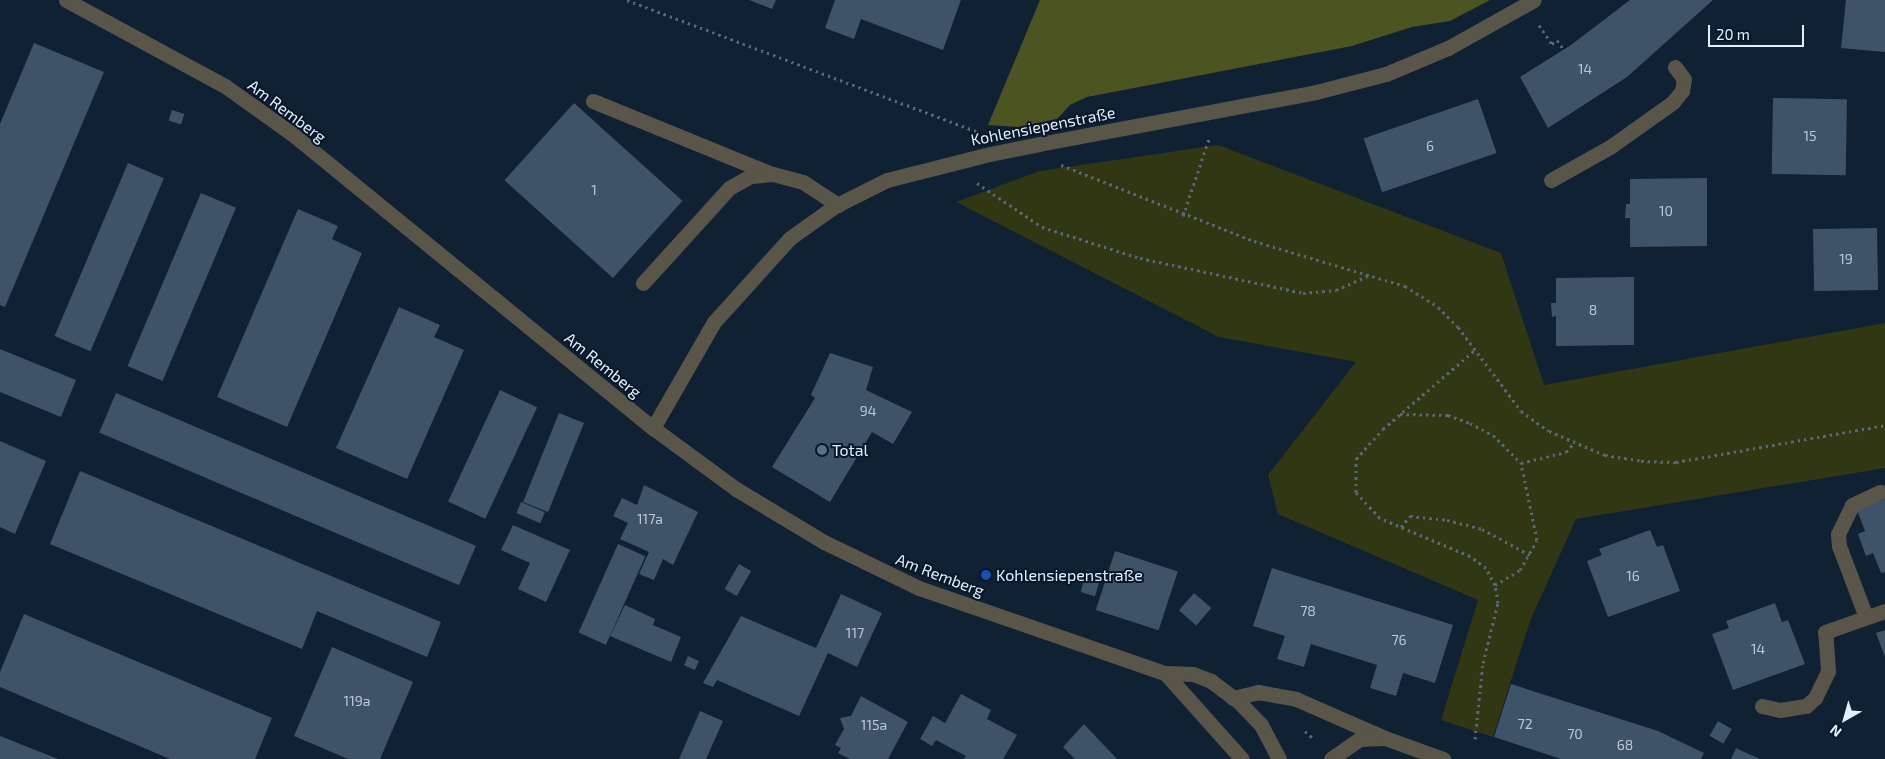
<!DOCTYPE html>
<meta charset="utf-8">
<style>
body{margin:0}
#map{position:relative;width:1885px;height:759px;overflow:hidden;background:#0f2133;font-family:"Exo 2",sans-serif}
div>[style]{position:absolute}
.green>*{inset:0;background:#313712}
.forest>*{inset:0;background:#4c5421}
.building>*{inset:0;background:#3f5368;transform-origin:0 0}
.path>*{height:3px;margin-top:-1.5px;transform-origin:0;background:repeating-linear-gradient(90deg,#586878 0 2.5px,transparent 0 6.5px)}
.minor>*{height:15px;margin:-7.5px;padding:0 7.5px;transform-origin:7.5px;border-radius:7.5px;background:#595549}
.minor-bridge>*{height:15px;margin:-7.5px;padding:0 7.5px;transform-origin:7.5px;border-radius:7.5px;background:#595549}
.dots>*{width:14px;height:14px;translate:-50% -50%;box-sizing:border-box;border:2px solid #061829;border-radius:50%}
span{translate:-50% -50%;white-space:nowrap;text-align:center;line-height:1.15;-webkit-text-stroke:4px #061829;paint-order:stroke}
.number-label{font-size:14px;color:#bac8d7}
.number-label span{-webkit-text-stroke-width:0}
.street-label{font-size:16px;color:#e3effc}
.poi-label{font-size:16px;color:#e3effc}
.left{translate:0 -50%;text-align:left}
.north{position:absolute;left:1820px;top:694px;width:50px;height:50px;-webkit-text-stroke:4px #061829;paint-order:stroke;rotate:218deg;font-size:14px;font-weight:700;line-height:20px;text-align:center;color:#e3effc}
.north::after{content:'';display:block;margin:auto;width:18px;height:22px;background:#e3effc;clip-path:polygon(50% 0,100% 100%,50% 72%,0 100%)}
.scale{position:absolute;left:1708px;top:25px;width:96px;height:22px;box-sizing:border-box;border:2px solid #e3effc;border-top:0;padding-left:6px;font-size:15px;line-height:18px;white-space:nowrap;color:#e3effc;-webkit-text-stroke:4px #061829;paint-order:stroke}
</style>
<div id="map">
<div class="green">
<div style="clip-path:polygon(1218px 145px,1501px 253px,1544px 385px,1885px 323px,1885px 468px,1576px 519px,1530px 621px,1493px 737px,1441px 720px,1478px 600px,1278px 514px,1268px 475px,1356px 362px,1219px 337px,956px 202px,1040px 171px)"></div>
</div>
<div class="forest">
<div style="clip-path:polygon(1040px 0,1490px 0,1450px 21px,1412px 27px,1352px 46px,1087px 97px,1070px 105px,1057px 119px,1018px 127px,988px 125px)"></div>
</div>
<div class="building">
<div style="clip-path:polygon(749px 0,776px 0,772px 9px)"></div>
<div style="clip-path:polygon(835px 0,961px 0,943px 50px,861px 19px,854px 39px,825px 28px)"></div>
<div style="clip-path:polygon(1630px 0,1713px 0,1627px 77px,1548px 128px,1520px 77px,1571px 45px)"></div>
<div style="clip-path:polygon(1846px 0,1885px 0,1885px 52px,1841px 48px)"></div>
<div style="clip-path:polygon(34px 43px,104px 72px,5px 307px,0 305px,0 124px)"></div>
<div style="left:1773px;top:98px;width:74px;height:76px;rotate:1deg"></div>
<div style="left:1478px;top:99px;width:57px;height:121px;rotate:71deg"></div>
<div style="left:574px;top:103px;width:146px;height:104px;rotate:42deg"></div>
<div style="left:172px;top:110px;width:13px;height:11px;rotate:18deg"></div>
<div style="left:128px;top:163px;width:39px;height:188px;rotate:23deg"></div>
<div style="clip-path:polygon(1707px 178px,1707px 246px,1630px 247px,1630px 218px,1625px 218px,1626px 204px,1630px 204px,1630px 179px)"></div>
<div style="left:201px;top:193px;width:38px;height:188px;rotate:23deg"></div>
<div style="clip-path:polygon(298px 209px,338px 226px,332px 239px,362px 253px,287px 427px,217px 397px)"></div>
<div style="left:1877px;top:228px;width:62px;height:64px;rotate:89deg"></div>
<div style="clip-path:polygon(1634px 277px,1634px 345px,1556px 346px,1556px 316px,1552px 317px,1551px 303px,1556px 303px,1556px 278px)"></div>
<div style="clip-path:polygon(399px 307px,440px 325px,434px 337px,464px 350px,407px 479px,336px 448px)"></div>
<div style="clip-path:polygon(0 349px,76px 380px,61px 417px,0 392px)"></div>
<div style="clip-path:polygon(830px 353px,873px 367px,866px 390px,912px 412px,893px 444px,872px 432px,830px 502px,772px 467px,815px 398px,811px 395px)"></div>
<div style="left:500px;top:390px;width:41px;height:123px;rotate:25deg"></div>
<div style="left:116px;top:393px;width:391px;height:43px;rotate:23deg"></div>
<div style="left:559px;top:413px;width:27px;height:96px;rotate:22deg"></div>
<div style="clip-path:polygon(0 441px,46px 461px,15px 534px,0 527px)"></div>
<div style="clip-path:polygon(80px 471px,441px 622px,427px 657px,317px 611px,302px 649px,50px 544px)"></div>
<div style="clip-path:polygon(644px 485px,698px 512px,673px 565px,663px 559px,654px 580px,639px 574px,649px 552px,620px 539px,628px 523px,613px 516px,622px 498px,637px 505px)"></div>
<div style="clip-path:polygon(1885px 499px,1885px 572px,1881px 573px,1873px 553px,1866px 556px,1858px 534px,1865px 531px,1857px 510px)"></div>
<div style="left:521px;top:502px;width:26px;height:12px;rotate:23deg"></div>
<div style="clip-path:polygon(513px 525px,570px 550px,546px 602px,518px 589px,530px 563px,501px 550px)"></div>
<div style="clip-path:polygon(1650px 530px,1657px 547px,1663px 545px,1680px 591px,1608px 617px,1587px 561px,1602px 555px,1599px 549px)"></div>
<div style="left:618px;top:544px;width:30px;height:97px;rotate:24deg"></div>
<div style="left:1115px;top:551px;width:66px;height:62px;rotate:18deg"></div>
<div style="left:739px;top:564px;width:14px;height:29px;rotate:30deg"></div>
<div style="clip-path:polygon(1272px 568px,1453px 625px,1435px 683px,1403px 673px,1396px 696px,1370px 688px,1377px 665px,1311px 644px,1304px 667px,1277px 659px,1285px 636px,1253px 626px)"></div>
<div style="left:1087px;top:570px;width:15px;height:23px;rotate:16deg"></div>
<div style="left:1194px;top:593px;width:23px;height:23px;rotate:41deg"></div>
<div style="clip-path:polygon(841px 594px,882px 613px,857px 667px,828px 653px,799px 716px,717px 680px,713px 687px,703px 683px,741px 616px,816px 648px)"></div>
<div style="clip-path:polygon(1775px 603px,1782px 622px,1788px 620px,1805px 664px,1733px 690px,1712px 634px,1729px 628px,1726px 621px)"></div>
<div style="clip-path:polygon(625px 605px,655px 619px,653px 625px,681px 637px,671px 662px,610px 636px)"></div>
<div style="clip-path:polygon(24px 614px,272px 718px,255px 759px,170px 759px,0 687px,0 672px)"></div>
<div style="clip-path:polygon(1885px 630px,1885px 657px,1876px 633px)"></div>
<div style="clip-path:polygon(332px 647px,413px 682px,380px 759px,348px 759px,294px 736px)"></div>
<div style="left:688px;top:656px;width:12px;height:10px;rotate:24deg"></div>
<div style="clip-path:polygon(1511px 684px,1658px 731px,1704px 753px,1701px 759px,1561px 759px,1494px 737px)"></div>
<div style="clip-path:polygon(961px 694px,991px 710px,987px 719px,1017px 735px,1003px 759px,964px 759px,966px 756px,936px 740px,932px 746px,920px 739px,933px 716px,945px 723px)"></div>
<div style="clip-path:polygon(861px 696px,908px 722px,888px 759px,850px 759px,838px 753px,841px 748px,835px 745px,844px 729px,840px 718px,851px 716px)"></div>
<div style="clip-path:polygon(700px 711px,723px 721px,706px 759px,679px 759px)"></div>
<div style="left:1718px;top:721px;width:16px;height:17px;rotate:30deg"></div>
<div style="clip-path:polygon(1084px 724px,1117px 759px,1075px 759px,1063px 747px)"></div>
<div style="clip-path:polygon(0 736px,58px 759px,0 759px)"></div>
<div style="clip-path:polygon(1736px 748px,1742px 751px,1760px 759px,1731px 759px)"></div>
</div>
<div class="path">
<div style="left:627px;top:0;width:373px;rotate:20.6deg"></div>
<div style="left:1539px;top:25px;width:23px;rotate:56deg"></div>
<div style="left:1552px;top:44px;width:6px;rotate:-39deg"></div>
<div style="left:1557px;top:40px;width:12px;rotate:55deg"></div>
<div style="left:1061px;top:165px;width:207px;rotate:21.5deg"></div>
<div style="left:1254px;top:241px;width:158px;rotate:16.6deg"></div>
<div style="left:1405px;top:286px;width:39px;rotate:32deg"></div>
<div style="left:1438px;top:307px;width:28px;rotate:45deg"></div>
<div style="left:1458px;top:327px;width:105px;rotate:53.1deg"></div>
<div style="left:1521px;top:411px;width:34px;rotate:36deg"></div>
<div style="left:1549px;top:431px;width:61px;rotate:23.2deg"></div>
<div style="left:1605px;top:455px;width:36px;rotate:9deg"></div>
<div style="left:1641px;top:461px;width:35px;rotate:2deg"></div>
<div style="left:1676px;top:462px;width:212px;rotate:-10deg"></div>
<div style="left:977px;top:183px;width:78px;rotate:34.1deg"></div>
<div style="left:1042px;top:227px;width:103px;rotate:17.6deg"></div>
<div style="left:1140px;top:258px;width:167px;rotate:12.1deg"></div>
<div style="left:1303px;top:293px;width:33px;rotate:-5deg"></div>
<div style="left:1336px;top:290px;width:36px;rotate:-24deg"></div>
<div style="left:1183px;top:216px;width:84px;rotate:-71.4deg"></div>
<div style="left:1400px;top:414px;width:48px;rotate:1.2deg"></div>
<div style="left:1448px;top:415px;width:23px;rotate:20deg"></div>
<div style="left:1470px;top:423px;width:26px;rotate:28deg"></div>
<div style="left:1493px;top:435px;width:40px;rotate:45deg"></div>
<div style="left:1401px;top:527px;width:14px;rotate:-51deg"></div>
<div style="left:1410px;top:516px;width:37px;rotate:6deg"></div>
<div style="left:1447px;top:520px;width:36px;rotate:14deg"></div>
<div style="left:1482px;top:529px;width:55px;rotate:28.4deg"></div>
<div style="left:1495px;top:585px;width:29px;rotate:-31deg"></div>
<div style="left:1520px;top:570px;width:34px;rotate:-60deg"></div>
<div style="left:1537px;top:540px;width:79px;rotate:-101.7deg"></div>
<div style="left:1521px;top:463px;width:46px;rotate:-13.7deg"></div>
<div style="left:1566px;top:452px;width:11px;rotate:-49deg"></div>
<div style="left:1305px;top:731px;width:12px;rotate:42deg"></div>
<div style="left:1475px;top:739px;width:76px;rotate:-84deg"></div>
<div style="left:1483px;top:663px;width:62px;rotate:-76deg"></div>
<div style="left:1498px;top:603px;width:18px;rotate:-99deg"></div>
<div style="left:1495px;top:585px;width:19px;rotate:-118deg"></div>
<div style="left:1486px;top:568px;width:20px;rotate:-143deg"></div>
<div style="left:1470px;top:556px;width:98px;rotate:-157.1deg"></div>
<div style="left:1380px;top:518px;width:35px;rotate:-133deg"></div>
<div style="left:1356px;top:492px;width:33px;rotate:-90deg"></div>
<div style="left:1356px;top:459px;width:40px;rotate:-48deg"></div>
<div style="left:1383px;top:429px;width:121px;rotate:-40.7deg"></div>
</div>
<div class="minor">
<div style="left:66px;top:0;width:181px;rotate:28.4deg"></div>
<div style="left:225px;top:86px;width:81px;rotate:35.5deg"></div>
<div style="left:291px;top:133px;width:467px;rotate:39.2deg"></div>
<div style="left:653px;top:428px;width:103px;rotate:36.3deg"></div>
<div style="left:736px;top:489px;width:103px;rotate:31.1deg"></div>
<div style="left:824px;top:542px;width:106px;rotate:25.8deg"></div>
<div style="left:919px;top:588px;width:260px;rotate:19.1deg"></div>
<div style="left:1165px;top:673px;width:28px;rotate:2deg"></div>
<div style="left:1193px;top:674px;width:19px;rotate:21deg"></div>
<div style="left:1211px;top:681px;width:35px;rotate:37deg"></div>
<div style="left:1239px;top:702px;width:32px;rotate:46deg"></div>
<div style="left:1261px;top:725px;width:38px;rotate:62deg"></div>
<div style="left:593px;top:101px;width:190px;rotate:22.2deg"></div>
<div style="left:1039px;top:144px;width:282px;rotate:-10.6deg"></div>
<div style="left:1316px;top:92px;width:72px;rotate:-14.4deg"></div>
<div style="left:1386px;top:74px;width:67px;rotate:-22.8deg"></div>
<div style="left:1448px;top:48px;width:98px;rotate:-29.2deg"></div>
<div style="left:1551px;top:180px;width:68px;rotate:-29.2deg"></div>
<div style="left:1610px;top:147px;width:77px;rotate:-35.5deg"></div>
<div style="left:1673px;top:102px;width:14px;rotate:-51deg"></div>
<div style="left:1682px;top:91px;width:12px;rotate:-81deg"></div>
<div style="left:1684px;top:79px;width:15px;rotate:-127deg"></div>
<div style="left:643px;top:283px;width:128px;rotate:-47.8deg"></div>
<div style="left:729px;top:188px;width:25px;rotate:-29deg"></div>
<div style="left:751px;top:176px;width:22px;rotate:-5deg"></div>
<div style="left:773px;top:174px;width:31px;rotate:15deg"></div>
<div style="left:803px;top:182px;width:42px;rotate:33.3deg"></div>
<div style="left:653px;top:428px;width:122px;rotate:-60.1deg"></div>
<div style="left:714px;top:322px;width:113px;rotate:-47.9deg"></div>
<div style="left:790px;top:238px;width:55px;rotate:-35.4deg"></div>
<div style="left:835px;top:206px;width:58px;rotate:-26.6deg"></div>
<div style="left:887px;top:180px;width:106px;rotate:-14.2deg"></div>
<div style="left:1866px;top:617px;width:76px;rotate:-110.8deg"></div>
<div style="left:1839px;top:546px;width:12px;rotate:-95deg"></div>
<div style="left:1838px;top:534px;width:32px;rotate:-64deg"></div>
<div style="left:1852px;top:505px;width:31px;rotate:-25deg"></div>
<div style="left:1165px;top:673px;width:115px;rotate:48.2deg"></div>
<div style="left:1233px;top:698px;width:26px;rotate:-13deg"></div>
<div style="left:1258px;top:692px;width:39px;rotate:10deg"></div>
<div style="left:1296px;top:699px;width:97px;rotate:23.7deg"></div>
<div style="left:1762px;top:706px;width:18px;rotate:13deg"></div>
<div style="left:1780px;top:710px;width:26px;rotate:-9deg"></div>
<div style="left:1806px;top:706px;width:12px;rotate:-42deg"></div>
<div style="left:1815px;top:698px;width:30px;rotate:-64deg"></div>
<div style="left:1828px;top:671px;width:39px;rotate:-94deg"></div>
<div style="left:1825px;top:632px;width:64px;rotate:-19.3deg"></div>
<div style="left:1331px;top:759px;width:35px;rotate:-35deg"></div>
<div style="left:1360px;top:739px;width:25px;rotate:-2deg"></div>
<div style="left:1385px;top:738px;width:62px;rotate:19.9deg"></div>
</div>
<div class="minor-bridge">
<div style="left:990px;top:154px;width:50px;rotate:-11.5deg"></div>
</div>
<div class="dots">
<div style="left:822px;top:450px;background:#5c6f8a"></div>
<div style="left:986px;top:575px;background:#1a4fb4"></div>
</div>
<div class="number-label">
<span style="left:1585px;top:69px">14</span>
<span style="left:1810px;top:136px">15</span>
<span style="left:1430px;top:146px">6</span>
<span style="left:594px;top:190px">1</span>
<span style="left:1666px;top:211px">10</span>
<span style="left:1846px;top:259px">19</span>
<span style="left:1593px;top:310px">8</span>
<span style="left:868px;top:411px">94</span>
<span style="left:650px;top:519px">117a</span>
<span style="left:1633px;top:576px">16</span>
<span style="left:1308px;top:611px">78</span>
<span style="left:855px;top:633px">117</span>
<span style="left:1399px;top:640px">76</span>
<span style="left:1758px;top:649px">14</span>
<span style="left:357px;top:701px">119a</span>
<span style="left:1525px;top:724px">72</span>
<span style="left:874px;top:725px">115a</span>
<span style="left:1575px;top:734px">70</span>
<span style="left:1625px;top:745px">68</span>
</div>
<div class="street-label">
<span style="left:287px;top:111px;rotate:37deg">Am Remberg</span>
<span style="left:1043px;top:126px;rotate:-11deg">Kohlensiepenstraße</span>
<span style="left:603px;top:365px;rotate:39deg">Am Remberg</span>
<span style="left:940px;top:575px;rotate:21deg">Am Remberg</span>
</div>
<div class="poi-label">
<span class="left" style="left:832px;top:450px">Total</span>
<span class="left" style="left:996px;top:575px">Kohlensiepenstraße</span>
</div>
<div class="north">N</div>
<div class="scale">20 m</div>
</div>
